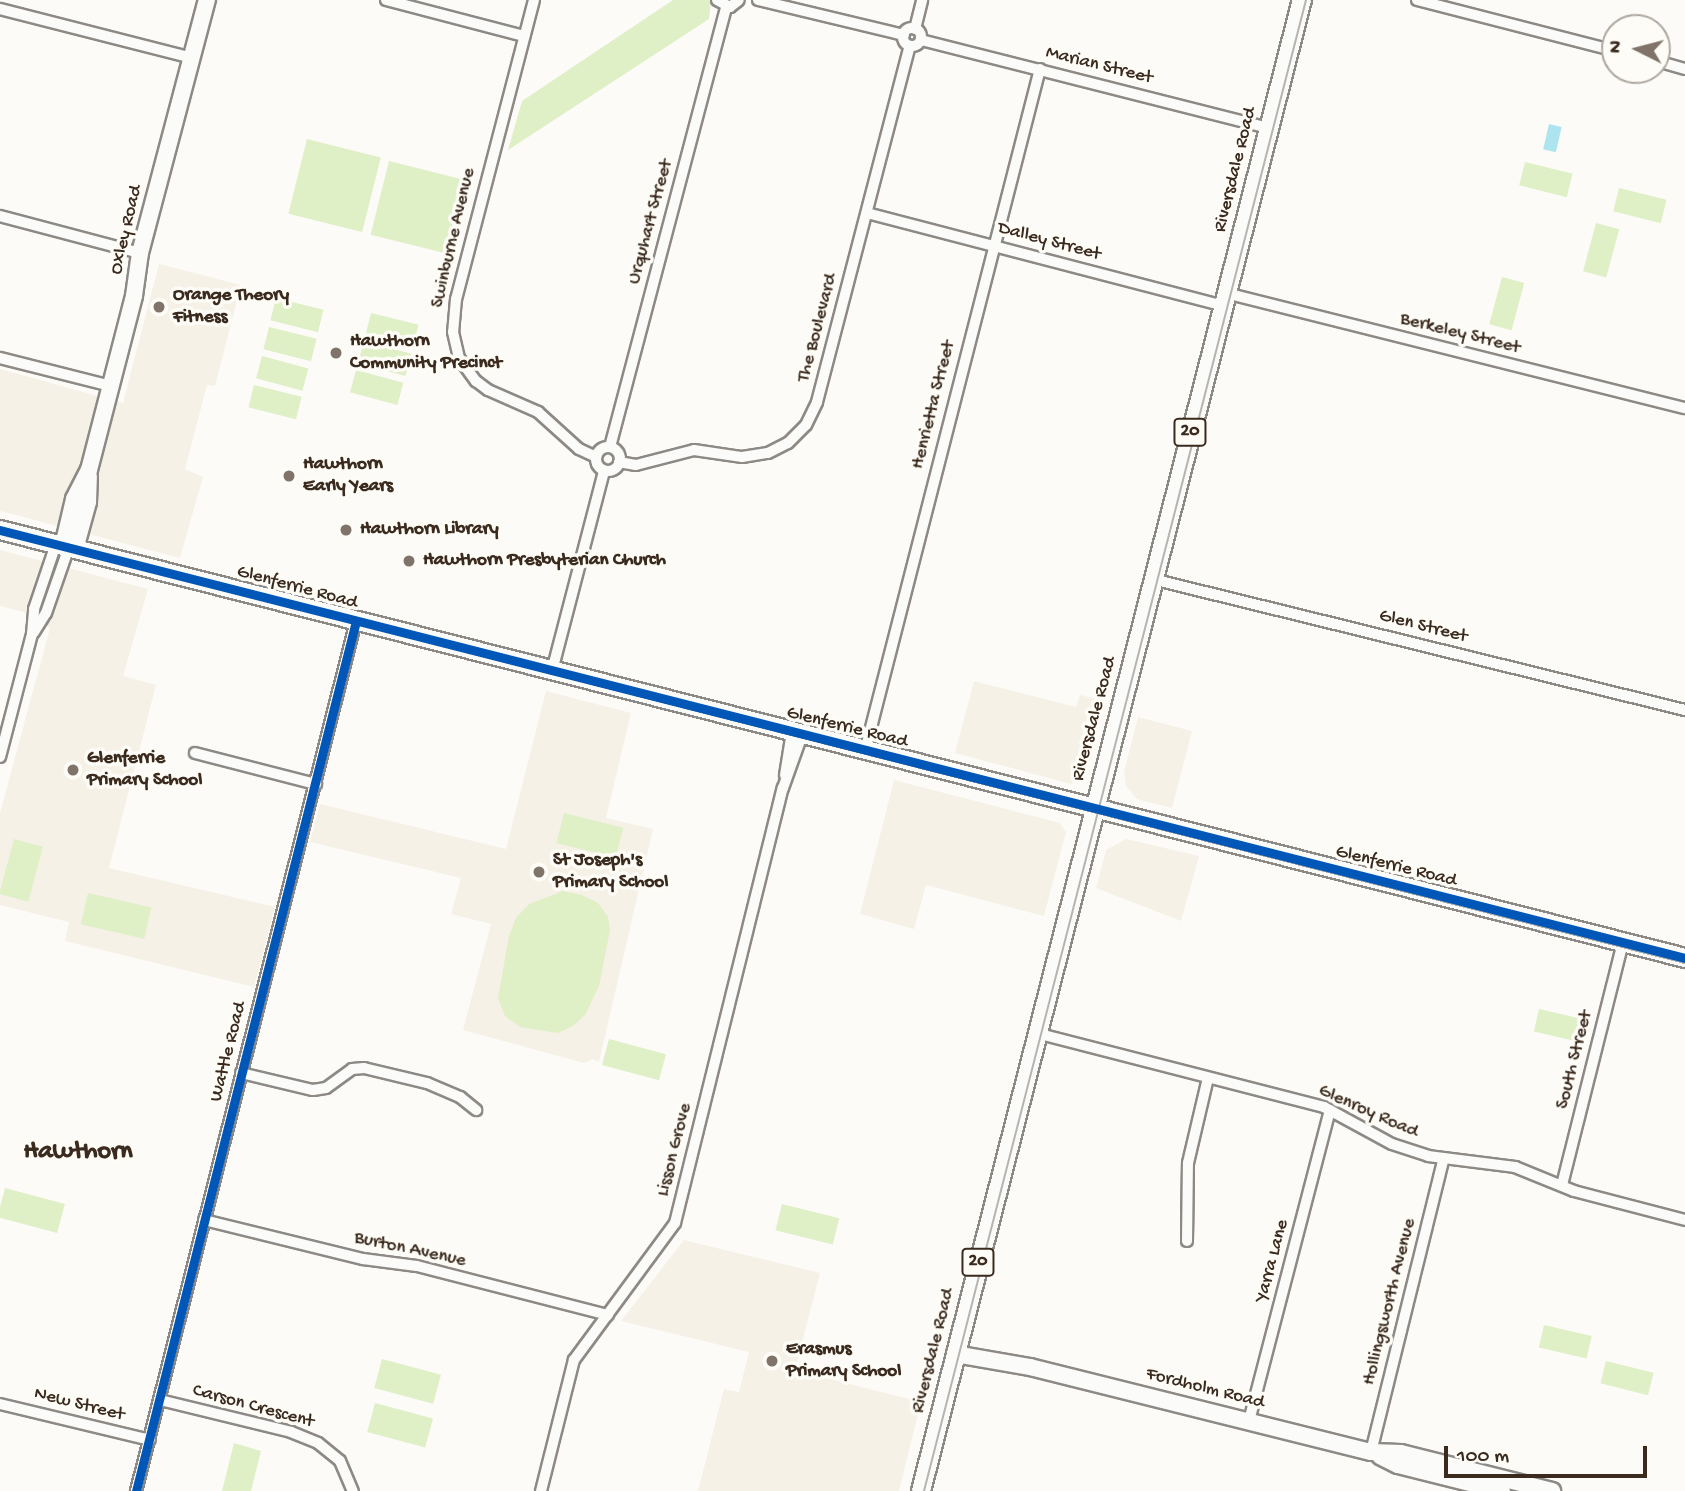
<!DOCTYPE html>
<style>
body{margin:0}
#map{position:relative;width:1685px;height:1491px;overflow:hidden;background:#fcfbf8;font-family:"Gochi Hand",sans-serif}
div>[style]{position:absolute}
.built>*{inset:0;background:#f6f1e6}
.green>*{inset:0;background:#dfefc6;transform-origin:0 0}
.water>*{inset:0;background:#aee4ef;transform-origin:0 0}
.roads{filter:drop-shadow(2px 0 #8d8985) drop-shadow(-2px 0 #8d8985) drop-shadow(0 2px #8d8985) drop-shadow(0 -2px #8d8985)}
.street>*{height:10px;margin:-5px;padding:0 5px;transform-origin:5px;border-radius:5px;background:#fbfbf9}
.street>.ring{margin:-5px;padding:0;box-sizing:content-box;background:none;border:10px solid #fbfbf9;border-radius:50%}
.secondary>*{height:16px;margin:-8px;padding:0 8px;transform-origin:8px;border-radius:8px;background:#fbfbf9}
.primary>*{height:18px;margin:-9px;padding:0 9px;transform-origin:9px;border-radius:9px;background:#fbfbf9}
.tram>*{height:2px;margin:-1px;padding:0 1px;transform-origin:1px;border-radius:1px;background:#b6b4b1}
.cycleway>*{height:9px;margin:-4.5px;padding:0 4.5px;transform-origin:4.5px;border-radius:4.5px;background:#0057b8}
.dots>*{width:19px;height:19px;translate:-50% -50%;box-sizing:border-box;border:4px solid #fdfcf7;border-radius:50%}
span{translate:-50% -50%;white-space:nowrap;text-align:center;line-height:1.15;-webkit-text-stroke:7px #fdfcf7;paint-order:stroke}
.shield-label span{padding:2px 5px;background:#fdfcf7;border:2px solid;border-radius:5px;-webkit-text-stroke-width:0}
.shield-label{font-size:18px;color:#3b2a1e;font-weight:700}
.street-label{font-size:19px;color:#3b2a1e}
.poi-label{font-size:19px;color:#3b2a1e;font-weight:700}
.left{translate:0 -50%;text-align:left}
.district-label{font-size:26px;color:#3b2a1e;font-weight:700}
.north{position:absolute;left:1601px;top:14px;width:70px;height:70px;box-sizing:border-box;background:#fdfcf7;border:2px solid #afa8a0;border-radius:50%;rotate:276deg;font-size:19px;font-weight:700;line-height:28px;text-align:center;color:#3b2a1e}
.north::after{content:'';display:block;margin:auto;width:24px;height:32px;background:#7f736a;clip-path:polygon(50% 0,100% 100%,50% 72%,0 100%)}
.scale{position:absolute;left:1444px;top:1446px;width:203px;height:32px;box-sizing:border-box;border:4px solid #3b2a1e;border-top:0;padding-left:9px;font-size:21px;line-height:24px;white-space:nowrap;color:#3b2a1e;-webkit-text-stroke:5px #fdfcf7;paint-order:stroke}
</style>
<div id="map">
<div class="built">
<div style="clip-path:polygon(159px 264px,241px 285px,215px 386px,207px 385px,185px 469px,203px 477px,180px 558px,0 511px,0 369px,123px 403px)"></div>
<div style="clip-path:polygon(0 550px,148px 589px,123px 676px,156px 685px,109px 868px,275px 907px,254px 987px,65px 941px,69px 922px,0 905px,0 813px,50px 628px,27px 613px,0 606px)"></div>
<div style="clip-path:polygon(974px 681px,1076px 707px,1080px 695px,1101px 700px,1081px 778px,1071px 784px,955px 753px)"></div>
<div style="clip-path:polygon(546px 691px,631px 713px,606px 818px,653px 829px,599px 1062px,593px 1059px,584px 1063px,463px 1030px,491px 924px,451px 914px,461px 878px,310px 842px,320px 804px,506px 849px)"></div>
<div style="clip-path:polygon(1138px 717px,1192px 731px,1172px 808px,1137px 799px,1126px 786px,1124px 772px)"></div>
<div style="clip-path:polygon(894px 780px,1060px 823px,1066px 832px,1044px 916px,926px 885px,914px 929px,860px 914px)"></div>
<div style="clip-path:polygon(1126px 839px,1199px 856px,1181px 921px,1096px 888px,1106px 850px)"></div>
<div style="clip-path:polygon(684px 1240px,820px 1273px,795px 1370px,921px 1402px,899px 1491px,698px 1491px,724px 1389px,739px 1392px,749px 1352px,621px 1321px)"></div>
</div>
<div class="green">
<div style="clip-path:polygon(673px 0,711px 0,709px 19px,508px 150px,522px 101px)"></div>
<div style="left:307px;top:139px;width:76px;height:77px;rotate:14deg"></div>
<div style="left:389px;top:161px;width:77px;height:76px;rotate:14deg"></div>
<div style="left:1525px;top:162px;width:49px;height:24px;rotate:14deg"></div>
<div style="left:1619px;top:188px;width:49px;height:24px;rotate:14deg"></div>
<div style="left:1596px;top:223px;width:24px;height:50px;rotate:15deg"></div>
<div style="left:1502px;top:277px;width:23px;height:49px;rotate:15deg"></div>
<div style="left:276px;top:298px;width:49px;height:23px;rotate:14deg"></div>
<div style="left:371px;top:313px;width:49px;height:23px;rotate:14deg"></div>
<div style="left:269px;top:327px;width:49px;height:23px;rotate:14deg"></div>
<div style="left:364px;top:341px;width:49px;height:23px;rotate:15deg"></div>
<div style="left:262px;top:356px;width:48px;height:23px;rotate:15deg"></div>
<div style="left:356px;top:370px;width:49px;height:23px;rotate:15deg"></div>
<div style="left:254px;top:385px;width:49px;height:23px;rotate:14deg"></div>
<div style="left:564px;top:813px;width:61px;height:31px;rotate:14deg"></div>
<div style="left:14px;top:839px;width:30px;height:57px;rotate:15deg"></div>
<div style="clip-path:polygon(563px 891px,582px 895px,598px 903px,608px 917px,610px 930px,599px 986px,585px 1015px,573px 1026px,558px 1033px,520px 1027px,505px 1016px,498px 998px,509px 936px,516px 918px,529px 904px)"></div>
<div style="left:88px;top:893px;width:65px;height:32px;rotate:13deg"></div>
<div style="left:1539px;top:1009px;width:48px;height:23px;rotate:13deg"></div>
<div style="left:609px;top:1039px;width:59px;height:27px;rotate:15deg"></div>
<div style="left:5px;top:1188px;width:62px;height:30px;rotate:15deg"></div>
<div style="left:782px;top:1204px;width:59px;height:27px;rotate:14deg"></div>
<div style="left:1544px;top:1325px;width:49px;height:23px;rotate:13deg"></div>
<div style="left:382px;top:1359px;width:61px;height:30px;rotate:15deg"></div>
<div style="left:1606px;top:1361px;width:49px;height:23px;rotate:14deg"></div>
<div style="left:375px;top:1403px;width:60px;height:30px;rotate:15deg"></div>
<div style="clip-path:polygon(234px 1443px,261px 1451px,251px 1491px,222px 1491px)"></div>
</div>
<div class="water">
<div style="left:1549px;top:124px;width:13px;height:26px;rotate:13deg"></div>
</div>
<div class="roads">
<div class="street">
<div style="left:386px;top:0;width:143px;rotate:14.6deg"></div>
<div style="left:534px;top:0;width:309px;rotate:104.6deg"></div>
<div style="left:456px;top:299px;width:33px;rotate:95deg"></div>
<div style="left:453px;top:332px;width:27px;rotate:77deg"></div>
<div style="left:459px;top:358px;width:29px;rotate:54deg"></div>
<div style="left:476px;top:381px;width:15px;rotate:37deg"></div>
<div style="left:488px;top:390px;width:55px;rotate:23.7deg"></div>
<div style="left:538px;top:412px;width:55px;rotate:42.1deg"></div>
<div style="left:579px;top:449px;width:19px;rotate:25deg"></div>
<div style="left:717px;top:0;width:15px;rotate:28deg"></div>
<div style="left:730px;top:7px;width:11px;rotate:-38deg"></div>
<div style="left:758px;top:0;width:150px;rotate:13.5deg"></div>
<div style="left:1417px;top:0;width:204px;rotate:14.4deg"></div>
<div style="left:0;top:9px;width:198px;rotate:14.3deg"></div>
<div class="ring" style="left:903px;top:28px;width:8px;height:8px"></div>
<div style="left:915px;top:29px;width:30px;rotate:-76deg"></div>
<div style="left:921px;top:40px;width:358px;rotate:14.2deg"></div>
<div style="left:1657px;top:61px;width:29px;rotate:16deg"></div>
<div style="left:867px;top:213px;width:368px;rotate:14.6deg"></div>
<div style="left:0;top:216px;width:145px;rotate:14.8deg"></div>
<div style="left:1226px;top:293px;width:473px;rotate:14.1deg"></div>
<div style="left:0;top:358px;width:114px;rotate:14.2deg"></div>
<div class="ring" style="left:596px;top:447px;width:14px;height:14px"></div>
<div style="left:610px;top:447px;width:455px;rotate:-75.2deg"></div>
<div style="left:619px;top:462px;width:17px;rotate:10deg"></div>
<div style="left:636px;top:465px;width:60px;rotate:-14.5deg"></div>
<div style="left:694px;top:450px;width:49px;rotate:8.3deg"></div>
<div style="left:742px;top:457px;width:26px;rotate:-9deg"></div>
<div style="left:768px;top:453px;width:22px;rotate:-27deg"></div>
<div style="left:788px;top:443px;width:25px;rotate:-45deg"></div>
<div style="left:806px;top:425px;width:25px;rotate:-64deg"></div>
<div style="left:817px;top:402px;width:368px;rotate:-75.4deg"></div>
<div style="left:1152px;top:579px;width:549px;rotate:13.81deg"></div>
<div style="left:34px;top:632px;width:22px;rotate:-58deg"></div>
<div style="left:46px;top:613px;width:70px;rotate:-70.8deg"></div>
<div style="left:552px;top:671px;width:207px;rotate:-75.4deg"></div>
<div style="left:865px;top:751px;width:704px;rotate:-75.61deg"></div>
<div style="left:195px;top:753px;width:125px;rotate:14.4deg"></div>
<div style="left:0;top:757px;width:127px;rotate:-75.4deg"></div>
<div style="left:32px;top:634px;width:25px;rotate:-85deg"></div>
<div style="left:34px;top:609px;width:69px;rotate:-71.3deg"></div>
<div style="left:785px;top:775px;width:44px;rotate:-80.8deg"></div>
<div style="left:1036px;top:1033px;width:297px;rotate:14.4deg"></div>
<div style="left:1324px;top:1107px;width:77px;rotate:28.6deg"></div>
<div style="left:1392px;top:1144px;width:38px;rotate:18deg"></div>
<div style="left:1428px;top:1156px;width:88px;rotate:7.2deg"></div>
<div style="left:1515px;top:1167px;width:64px;rotate:22.1deg"></div>
<div style="left:1574px;top:1191px;width:115px;rotate:14.6deg"></div>
<div style="left:241px;top:1073px;width:74px;rotate:13.3deg"></div>
<div style="left:313px;top:1090px;width:13px;rotate:-9deg"></div>
<div style="left:326px;top:1088px;width:32px;rotate:-36deg"></div>
<div style="left:352px;top:1069px;width:12px;rotate:-5deg"></div>
<div style="left:364px;top:1068px;width:65px;rotate:13.4deg"></div>
<div style="left:427px;top:1083px;width:36px;rotate:23deg"></div>
<div style="left:460px;top:1097px;width:21px;rotate:39deg"></div>
<div style="left:1562px;top:1185px;width:250px;rotate:-75.9deg"></div>
<div style="left:204px;top:1220px;width:164px;rotate:13.8deg"></div>
<div style="left:363px;top:1259px;width:54px;rotate:7.4deg"></div>
<div style="left:417px;top:1266px;width:197px;rotate:14.4deg"></div>
<div style="left:1187px;top:1241px;width:78px;rotate:-89.3deg"></div>
<div style="left:1188px;top:1163px;width:87px;rotate:-76.8deg"></div>
<div style="left:160px;top:1400px;width:135px;rotate:13.7deg"></div>
<div style="left:291px;top:1432px;width:29px;rotate:22deg"></div>
<div style="left:318px;top:1443px;width:28px;rotate:39deg"></div>
<div style="left:340px;top:1461px;width:33px;rotate:67deg"></div>
<div style="left:0;top:1404px;width:154px;rotate:13.5deg"></div>
<div style="left:1249px;top:1421px;width:321px;rotate:-75.4deg"></div>
<div style="left:1371px;top:1452px;width:301px;rotate:-76.1deg"></div>
<div style="left:136px;top:1491px;width:897px;rotate:-75.81deg"></div>
<div style="left:541px;top:1491px;width:135px;rotate:-75.9deg"></div>
<div style="left:574px;top:1360px;width:170px;rotate:-53.6deg"></div>
<div style="left:675px;top:1223px;width:448px;rotate:-76.1deg"></div>
<div style="left:783px;top:788px;width:56px;rotate:-70.3deg"></div>
</div>
<div class="secondary">
<div style="left:63px;top:546px;width:48px;rotate:-76.8deg"></div>
<div style="left:74px;top:499px;width:33px;rotate:-63deg"></div>
<div style="left:89px;top:470px;width:180px;rotate:-75.5deg"></div>
<div style="left:134px;top:296px;width:43px;rotate:-82.1deg"></div>
<div style="left:140px;top:253px;width:262px;rotate:-75.2deg"></div>
<div style="left:75px;top:549px;width:49px;rotate:-74.5deg"></div>
<div style="left:88px;top:502px;width:26px;rotate:-88deg"></div>
<div style="left:955px;top:1354px;width:76px;rotate:9.8deg"></div>
<div style="left:1030px;top:1367px;width:351px;rotate:14deg"></div>
<div style="left:1371px;top:1452px;width:30px;rotate:2deg"></div>
<div style="left:1401px;top:1453px;width:156px;rotate:14.1deg"></div>
<div style="left:1380px;top:1456px;width:20px;rotate:27deg"></div>
<div style="left:1398px;top:1465px;width:107px;rotate:14deg"></div>
</div>
<div class="primary">
<div style="left:0;top:530px;width:1739px;rotate:14.25deg"></div>
<div style="left:921px;top:1491px;width:1539px;rotate:-75.67deg"></div>
</div>
</div>
<div class="tram">
<div style="left:0;top:533px;width:1739px;rotate:14.32deg"></div>
<div style="left:924px;top:1491px;width:1539px;rotate:-75.63deg"></div>
</div>
<div class="cycleway">
<div style="left:0;top:530px;width:1739px;rotate:14.25deg"></div>
<div style="left:136px;top:1491px;width:897px;rotate:-75.81deg"></div>
</div>
<div class="dots">
<div style="left:159px;top:307px;background:#7f736a"></div>
<div style="left:336px;top:353px;background:#7f736a"></div>
<div style="left:289px;top:476px;background:#7f736a"></div>
<div style="left:346px;top:530px;background:#7f736a"></div>
<div style="left:409px;top:561px;background:#7f736a"></div>
<div style="left:73px;top:770px;background:#7f736a"></div>
<div style="left:539px;top:872px;background:#7f736a"></div>
<div style="left:772px;top:1361px;background:#7f736a"></div>
</div>
<div class="shield-label">
<span style="left:1190px;top:432px">20</span>
<span style="left:978px;top:1262px">20</span>
</div>
<div class="street-label">
<span style="left:1099px;top:66px;rotate:14deg">Marian Street</span>
<span style="left:1236px;top:170px;rotate:-76deg">Riversdale Road</span>
<span style="left:651px;top:222px;rotate:-75deg">Urquhart Street</span>
<span style="left:127px;top:230px;rotate:-77deg">Oxley Road</span>
<span style="left:454px;top:238px;rotate:-77deg">Swinburne Avenue</span>
<span style="left:1049px;top:242px;rotate:15deg">Dalley Street</span>
<span style="left:818px;top:328px;rotate:-75deg">The Boulevard</span>
<span style="left:1460px;top:334px;rotate:14deg">Berkeley Street</span>
<span style="left:934px;top:405px;rotate:-76deg">Henrietta Street</span>
<span style="left:297px;top:588px;rotate:15deg">Glenferrie Road</span>
<span style="left:1423px;top:627px;rotate:14deg">Glen Street</span>
<span style="left:1095px;top:719px;rotate:-75deg">Riversdale Road</span>
<span style="left:847px;top:728px;rotate:14deg">Glenferrie Road</span>
<span style="left:1396px;top:867px;rotate:14deg">Glenferrie Road</span>
<span style="left:229px;top:1052px;rotate:-76deg">Wattle Road</span>
<span style="left:1575px;top:1060px;rotate:-76deg">South Street</span>
<span style="left:1368px;top:1112px;rotate:24deg">Glenroy Road</span>
<span style="left:675px;top:1150px;rotate:-76deg">Lisson Grove</span>
<span style="left:410px;top:1250px;rotate:12deg">Burton Avenue</span>
<span style="left:1273px;top:1261px;rotate:-75deg">Yarra Lane</span>
<span style="left:1390px;top:1302px;rotate:-76deg">Hollingsworth Avenue</span>
<span style="left:934px;top:1351px;rotate:-76deg">Riversdale Road</span>
<span style="left:1205px;top:1389px;rotate:14deg">Fordholm Road</span>
<span style="left:79px;top:1405px;rotate:14deg">New Street</span>
<span style="left:253px;top:1407px;rotate:15deg">Carson Crescent</span>
</div>
<div class="poi-label">
<span class="left" style="left:173px;top:307px">Orange Theory<br>Fitness</span>
<span class="left" style="left:350px;top:353px">Hawthorn<br>Community Precinct</span>
<span class="left" style="left:303px;top:476px">Hawthorn<br>Early Years</span>
<span class="left" style="left:360px;top:530px">Hawthorn Library</span>
<span class="left" style="left:423px;top:561px">Hawthorn Presbyterian Church</span>
<span class="left" style="left:87px;top:770px">Glenferrie<br>Primary School</span>
<span class="left" style="left:553px;top:872px">St Joseph's<br>Primary School</span>
<span class="left" style="left:786px;top:1361px">Erasmus<br>Primary School</span>
</div>
<div class="district-label">
<span style="left:78px;top:1153px">Hawthorn</span>
</div>
<div class="north">N</div>
<div class="scale">100 m</div>
</div>
